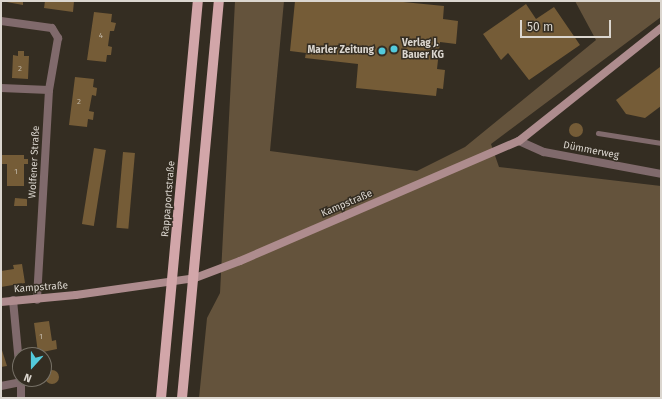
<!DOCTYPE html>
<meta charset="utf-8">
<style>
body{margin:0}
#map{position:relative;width:662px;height:399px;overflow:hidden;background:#342d22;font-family:"Fira Sans",sans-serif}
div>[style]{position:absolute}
.green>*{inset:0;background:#64533c}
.building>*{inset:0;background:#755c37;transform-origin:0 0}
.round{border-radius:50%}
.lane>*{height:4.5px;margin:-2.25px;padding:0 2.25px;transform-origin:2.25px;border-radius:2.25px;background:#806a6c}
.street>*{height:8px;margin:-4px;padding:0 4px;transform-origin:4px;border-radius:4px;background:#806a6c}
.secondary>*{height:8px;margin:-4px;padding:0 4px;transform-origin:4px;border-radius:4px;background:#ae8c8e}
.primary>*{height:10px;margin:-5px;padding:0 5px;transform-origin:5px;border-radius:5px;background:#d2a6a9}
.dots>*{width:11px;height:11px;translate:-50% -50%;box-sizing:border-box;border:2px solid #342d22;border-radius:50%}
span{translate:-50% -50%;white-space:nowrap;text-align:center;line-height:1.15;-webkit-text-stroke:3px #342d22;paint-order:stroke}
.number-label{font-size:8px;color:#c2b8a9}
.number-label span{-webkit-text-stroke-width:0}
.poi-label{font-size:10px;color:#dbd6cf;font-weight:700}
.left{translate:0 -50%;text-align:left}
.right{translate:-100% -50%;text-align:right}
.street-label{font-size:10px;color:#dbd6cf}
.frame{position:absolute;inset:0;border:2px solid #dbd6cf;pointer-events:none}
.north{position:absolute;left:12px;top:347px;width:40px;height:40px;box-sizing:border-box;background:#342d22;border:1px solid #777167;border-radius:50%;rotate:201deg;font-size:11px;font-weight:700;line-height:16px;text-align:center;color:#dbd6cf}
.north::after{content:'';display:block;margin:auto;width:14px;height:18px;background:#53cadc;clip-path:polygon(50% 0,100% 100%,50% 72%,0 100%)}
.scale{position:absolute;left:520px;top:20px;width:91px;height:18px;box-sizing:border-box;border:2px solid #dbd6cf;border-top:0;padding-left:5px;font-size:12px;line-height:14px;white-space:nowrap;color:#dbd6cf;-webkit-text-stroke:3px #342d22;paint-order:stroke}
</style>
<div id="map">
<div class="green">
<div style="clip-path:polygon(235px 1px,284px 1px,270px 151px,417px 171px,465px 147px,596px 40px,575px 1px,661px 1px,661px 17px,491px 144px,499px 167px,661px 186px,661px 398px,199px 398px,207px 318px,220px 293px)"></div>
</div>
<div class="building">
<div style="clip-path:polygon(1px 1px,23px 1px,23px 5px)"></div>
<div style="clip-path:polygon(45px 1px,74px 1px,73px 12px,44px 8px)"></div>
<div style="clip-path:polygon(295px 1px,393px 1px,444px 6px,443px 19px,458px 21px,456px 44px,440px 42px,437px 69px,445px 70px,443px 89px,437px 88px,436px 96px,356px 88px,358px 64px,305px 58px,306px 53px,290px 51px)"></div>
<div style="clip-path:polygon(526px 4px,536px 19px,554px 7px,580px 45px,529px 80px,508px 53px,501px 60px,483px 34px)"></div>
<div style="clip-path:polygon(94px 12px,112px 14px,111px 22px,116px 23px,114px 31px,110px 31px,108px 46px,112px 47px,111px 55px,107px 55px,106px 62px,87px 60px)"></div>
<div style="clip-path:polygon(18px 51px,24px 51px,24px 56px,29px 56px,28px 79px,12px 78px,13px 55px,18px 56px)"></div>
<div style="clip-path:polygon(660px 67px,661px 106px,645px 118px,626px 114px,616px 100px)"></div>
<div style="clip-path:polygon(75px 77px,94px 79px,93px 87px,97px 88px,96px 96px,92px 95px,89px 111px,94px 112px,93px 120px,88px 119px,87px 127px,69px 125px)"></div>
<div class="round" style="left:569px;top:123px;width:14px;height:14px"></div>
<div style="left:94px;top:148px;width:12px;height:77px;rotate:9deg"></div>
<div style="left:123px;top:152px;width:12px;height:76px;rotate:5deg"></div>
<div style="clip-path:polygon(2px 155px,24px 155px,24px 159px,28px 159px,28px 164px,24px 164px,24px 186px,7px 186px,7px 164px,2px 164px)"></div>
<div style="clip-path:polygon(15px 198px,27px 199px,27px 206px,14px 206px)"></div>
<div style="clip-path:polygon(22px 264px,25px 283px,1px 287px,1px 271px,14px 269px,13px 265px)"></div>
<div style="clip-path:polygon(49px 321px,52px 341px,56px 340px,57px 349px,38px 353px,34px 323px)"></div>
<div style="clip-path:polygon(1px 347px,7px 366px,1px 367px)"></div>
<div class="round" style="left:45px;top:370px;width:14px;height:14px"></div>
</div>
<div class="lane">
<div style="left:598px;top:133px;width:64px;rotate:9deg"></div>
</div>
<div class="street">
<div style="left:1px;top:21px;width:51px;rotate:7.8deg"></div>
<div style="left:52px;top:28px;width:12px;rotate:59deg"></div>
<div style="left:58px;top:38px;width:53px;rotate:99.8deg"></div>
<div style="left:49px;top:90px;width:210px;rotate:93.3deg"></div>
<div style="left:1px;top:88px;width:48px;rotate:2.4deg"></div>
<div style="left:519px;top:141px;width:27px;rotate:24deg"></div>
<div style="left:544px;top:152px;width:119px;rotate:10.6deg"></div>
<div style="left:13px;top:300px;width:74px;rotate:84.6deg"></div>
<div style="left:21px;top:379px;width:19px;rotate:90deg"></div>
<div style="left:1px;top:386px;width:20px;rotate:-11deg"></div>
</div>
<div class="secondary">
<div style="left:1px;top:302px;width:75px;rotate:-5.3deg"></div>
<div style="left:76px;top:295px;width:120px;rotate:-8.1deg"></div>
<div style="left:195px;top:278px;width:48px;rotate:-20.7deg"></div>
<div style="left:240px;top:261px;width:304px;rotate:-23.3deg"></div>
<div style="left:519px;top:141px;width:181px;rotate:-38.5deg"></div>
</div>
<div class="primary">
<div style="left:161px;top:398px;width:399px;rotate:-84.7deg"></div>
<div style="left:182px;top:398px;width:399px;rotate:-84.7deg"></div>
</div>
<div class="dots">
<div style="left:394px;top:49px;background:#53cadc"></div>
<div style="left:382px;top:51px;background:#53cadc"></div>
</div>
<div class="number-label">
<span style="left:101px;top:36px">4</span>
<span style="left:20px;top:69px">2</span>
<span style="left:79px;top:102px">2</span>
<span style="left:16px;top:172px">1</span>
<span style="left:41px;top:337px">1</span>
</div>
<div class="poi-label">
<span class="left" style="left:402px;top:49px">Verlag J.<br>Bauer KG</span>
<span class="right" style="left:374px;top:51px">Marler Zeitung</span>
</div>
<div class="street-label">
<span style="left:591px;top:151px;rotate:11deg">Dümmerweg</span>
<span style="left:35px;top:162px;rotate:-87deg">Wolfener Straße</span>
<span style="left:169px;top:199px;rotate:-85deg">Rappaportstraße</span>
<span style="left:347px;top:204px;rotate:-23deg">Kampstraße</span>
<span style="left:41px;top:288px;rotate:-4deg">Kampstraße</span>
</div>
<div class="frame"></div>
<div class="north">N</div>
<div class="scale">50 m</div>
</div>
